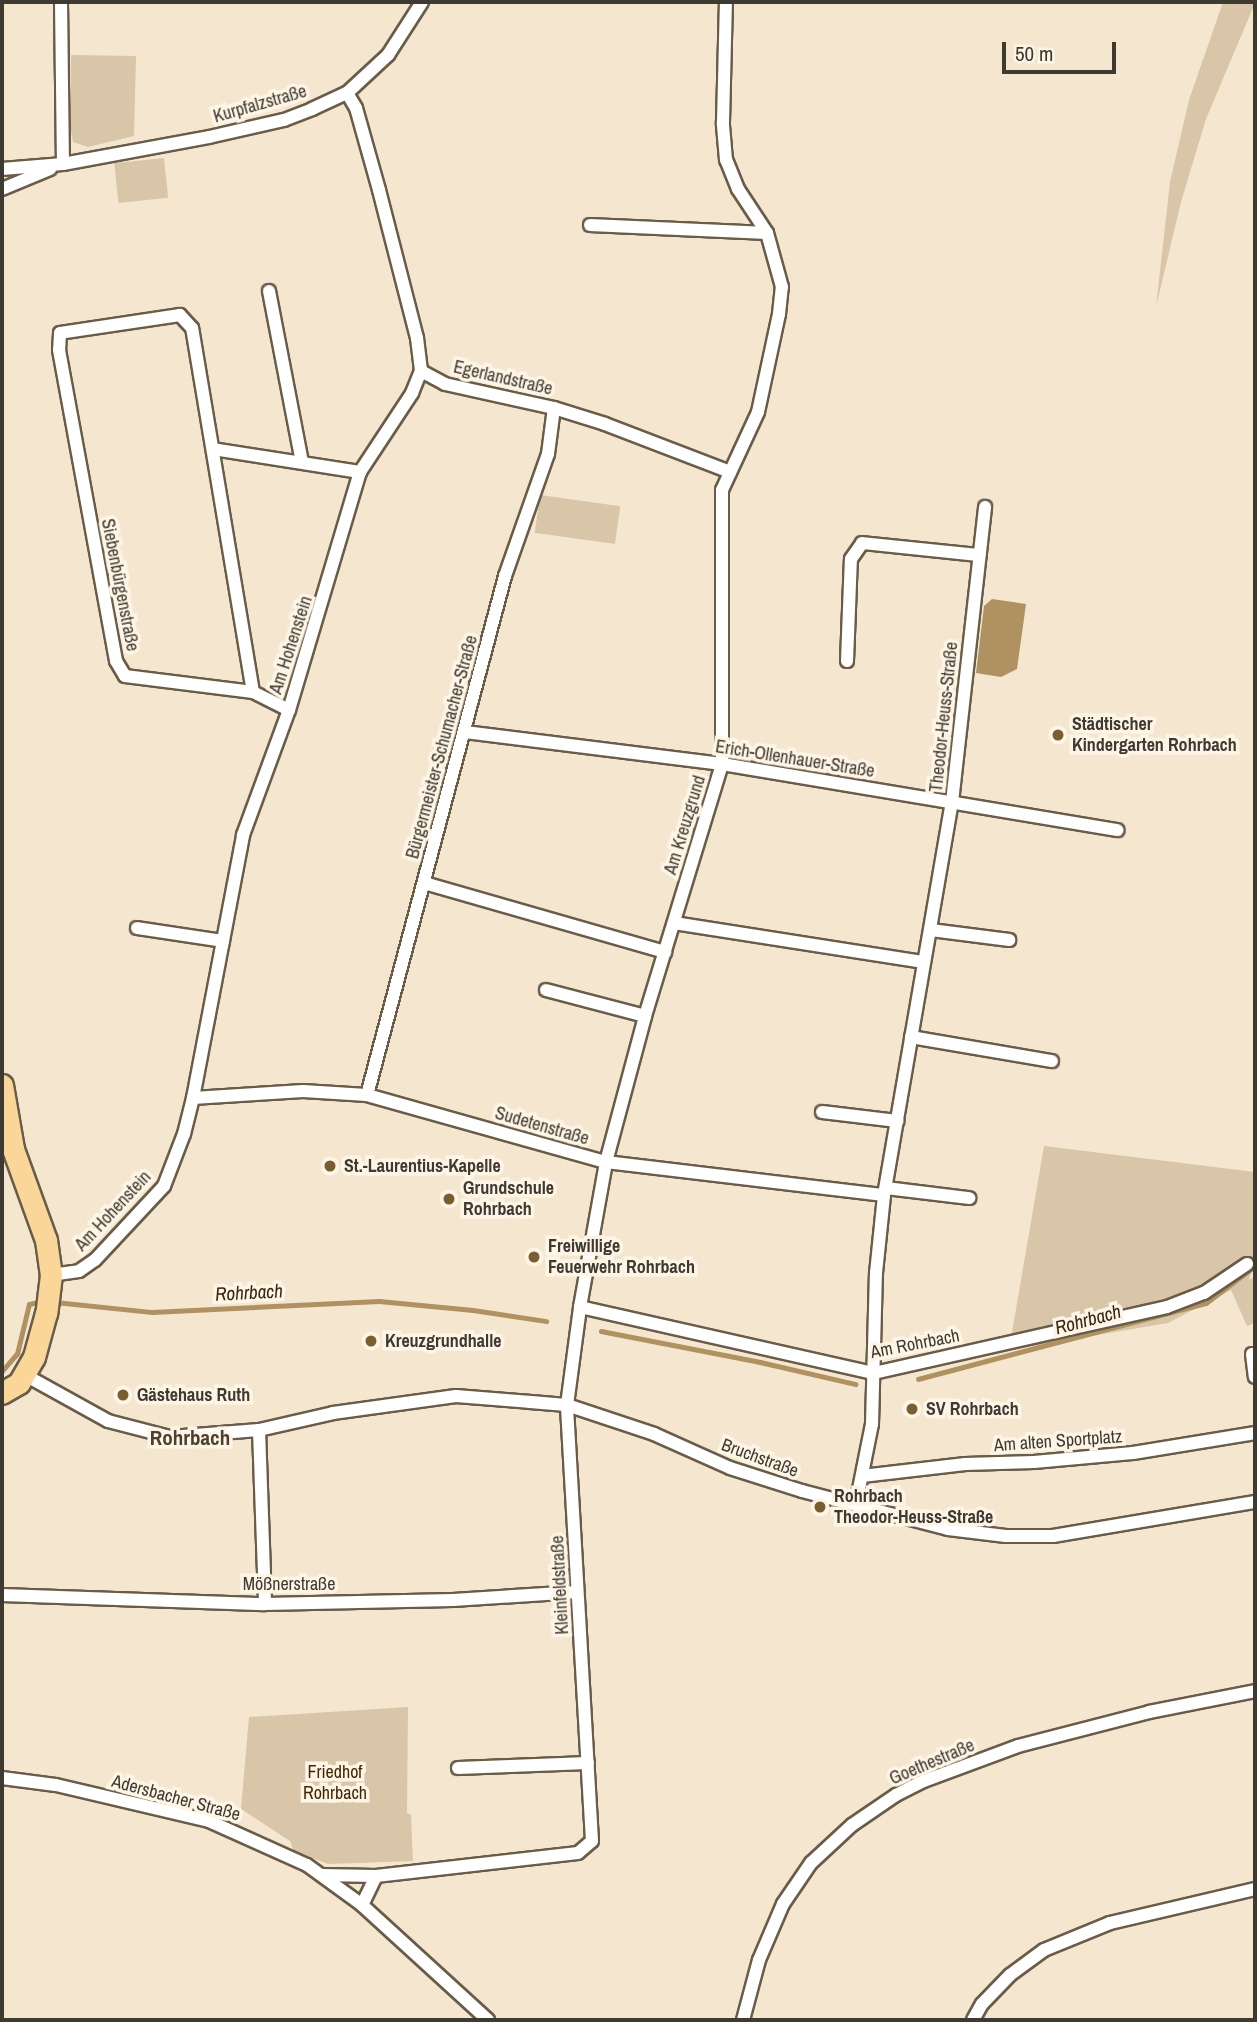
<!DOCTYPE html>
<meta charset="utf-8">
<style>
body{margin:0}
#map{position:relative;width:1257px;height:2022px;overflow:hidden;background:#f5e6d0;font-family:"Archivo Narrow",sans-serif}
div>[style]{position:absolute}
.green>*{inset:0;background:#d9c6a8;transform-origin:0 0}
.water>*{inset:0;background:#b09161}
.stream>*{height:4.5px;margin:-2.25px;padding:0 2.25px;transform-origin:2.25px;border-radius:2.25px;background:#b09161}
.roads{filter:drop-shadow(2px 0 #695c49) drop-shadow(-2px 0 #695c49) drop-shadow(0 2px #695c49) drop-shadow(0 -2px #695c49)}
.minor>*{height:12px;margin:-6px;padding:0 6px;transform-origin:6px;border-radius:6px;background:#fff}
.primary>*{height:21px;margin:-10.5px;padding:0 10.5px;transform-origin:10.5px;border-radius:10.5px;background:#fad698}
.dots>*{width:19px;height:19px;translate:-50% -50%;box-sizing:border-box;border:4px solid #fef5e7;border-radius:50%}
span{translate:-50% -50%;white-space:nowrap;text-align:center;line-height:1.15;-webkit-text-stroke:7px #fef5e7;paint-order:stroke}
.street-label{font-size:18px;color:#3f3a31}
.poi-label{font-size:18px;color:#3f3a31;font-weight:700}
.left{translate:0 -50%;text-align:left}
.park-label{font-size:18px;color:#3e2900}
.water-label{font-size:19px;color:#352710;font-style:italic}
.quarter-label{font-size:21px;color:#4d402e;font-weight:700}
.frame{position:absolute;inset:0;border:4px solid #3f3a31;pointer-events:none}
.scale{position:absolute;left:1002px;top:42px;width:114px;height:32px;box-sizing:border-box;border:4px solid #3f3a31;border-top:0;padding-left:9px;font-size:21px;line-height:24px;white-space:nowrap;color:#3f3a31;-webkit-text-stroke:5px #fef5e7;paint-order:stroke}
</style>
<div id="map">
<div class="green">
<div style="clip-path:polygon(1223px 2px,1255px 3px,1206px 119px,1181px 202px,1156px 307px,1170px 182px,1189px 100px)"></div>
<div style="clip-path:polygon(71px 55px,136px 56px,134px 136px,88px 147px,73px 142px,70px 125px)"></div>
<div style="left:164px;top:158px;width:40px;height:50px;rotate:84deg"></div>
<div style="left:540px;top:495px;width:81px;height:38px;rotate:8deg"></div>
<div style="clip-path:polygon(1044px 1146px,1255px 1172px,1255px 1260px,1249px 1280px,1255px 1276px,1255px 1323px,1247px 1326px,1231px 1290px,1168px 1323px,1009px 1350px)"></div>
<div style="clip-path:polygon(408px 1707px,407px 1813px,411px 1815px,413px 1861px,328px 1864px,294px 1851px,290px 1841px,241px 1809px,249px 1717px)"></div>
</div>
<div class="water">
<div style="clip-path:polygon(992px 599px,1026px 604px,1017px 669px,1001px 677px,976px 673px,984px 606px)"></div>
</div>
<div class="stream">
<div style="left:55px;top:1302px;width:98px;rotate:5.9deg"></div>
<div style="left:152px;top:1312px;width:227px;rotate:-2.8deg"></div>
<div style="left:379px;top:1301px;width:94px;rotate:5.5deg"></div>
<div style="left:473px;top:1310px;width:74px;rotate:8.6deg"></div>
<div style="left:601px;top:1331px;width:162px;rotate:11deg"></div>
<div style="left:760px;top:1362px;width:98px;rotate:13deg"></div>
<div style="left:2px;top:1371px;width:23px;rotate:-49deg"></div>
<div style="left:17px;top:1354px;width:51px;rotate:-76.5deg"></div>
<div style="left:29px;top:1304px;width:14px;rotate:-12deg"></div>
<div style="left:918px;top:1379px;width:298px;rotate:-14.8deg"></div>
<div style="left:1206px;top:1303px;width:61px;rotate:-37.1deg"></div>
</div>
<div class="roads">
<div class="minor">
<div style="left:61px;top:2px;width:162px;rotate:89.3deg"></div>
<div style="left:347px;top:93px;width:17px;rotate:59deg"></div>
<div style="left:356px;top:108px;width:85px;rotate:74.3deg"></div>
<div style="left:379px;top:190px;width:153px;rotate:75.6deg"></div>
<div style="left:417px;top:338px;width:33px;rotate:83deg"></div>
<div style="left:421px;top:371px;width:27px;rotate:28deg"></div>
<div style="left:445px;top:384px;width:112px;rotate:12.4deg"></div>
<div style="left:554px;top:408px;width:53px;rotate:17.4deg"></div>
<div style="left:605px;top:424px;width:134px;rotate:21deg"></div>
<div style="left:2px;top:169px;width:61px;rotate:-4.7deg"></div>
<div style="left:63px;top:164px;width:148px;rotate:-10.5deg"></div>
<div style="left:209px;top:137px;width:77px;rotate:-12.8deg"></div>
<div style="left:284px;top:120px;width:30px;rotate:-21deg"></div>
<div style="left:312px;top:109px;width:38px;rotate:-25deg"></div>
<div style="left:347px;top:93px;width:56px;rotate:-42.8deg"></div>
<div style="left:388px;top:55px;width:63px;rotate:-57.3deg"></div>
<div style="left:2px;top:189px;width:52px;rotate:-22.6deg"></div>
<div style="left:590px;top:225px;width:177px;rotate:2.6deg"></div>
<div style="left:269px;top:291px;width:174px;rotate:79.1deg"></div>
<div style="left:213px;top:449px;width:149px;rotate:8.9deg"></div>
<div style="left:847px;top:661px;width:102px;rotate:-87.8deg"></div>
<div style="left:851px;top:559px;width:19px;rotate:-55deg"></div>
<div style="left:862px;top:543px;width:118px;rotate:5.9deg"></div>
<div style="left:253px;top:692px;width:369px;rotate:-99.5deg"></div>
<div style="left:192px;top:328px;width:18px;rotate:-133deg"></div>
<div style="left:180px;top:315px;width:121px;rotate:171.5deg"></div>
<div style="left:60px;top:333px;width:17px;rotate:93deg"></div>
<div style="left:59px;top:350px;width:316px;rotate:79.6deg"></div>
<div style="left:116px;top:661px;width:17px;rotate:59deg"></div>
<div style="left:125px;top:676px;width:129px;rotate:7.1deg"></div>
<div style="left:253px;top:692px;width:40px;rotate:26.6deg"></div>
<div style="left:465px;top:732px;width:259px;rotate:7.1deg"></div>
<div style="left:722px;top:764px;width:401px;rotate:9.5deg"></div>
<div style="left:424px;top:883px;width:251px;rotate:16deg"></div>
<div style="left:674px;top:923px;width:253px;rotate:8.9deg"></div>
<div style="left:137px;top:928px;width:87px;rotate:8.6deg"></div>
<div style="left:931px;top:930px;width:79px;rotate:7.3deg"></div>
<div style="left:546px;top:990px;width:102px;rotate:14.7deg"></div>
<div style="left:911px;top:1037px;width:143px;rotate:9.7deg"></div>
<div style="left:367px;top:1095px;width:537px;rotate:-75.11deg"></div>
<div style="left:505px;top:576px;width:129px;rotate:-70.6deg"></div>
<div style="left:548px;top:454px;width:46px;rotate:-82.6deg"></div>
<div style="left:193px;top:1098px;width:110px;rotate:-3.6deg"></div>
<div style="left:303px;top:1091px;width:64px;rotate:3.6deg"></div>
<div style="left:367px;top:1095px;width:248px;rotate:15.7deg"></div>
<div style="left:606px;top:1162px;width:280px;rotate:6.8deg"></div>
<div style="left:822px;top:1112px;width:76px;rotate:6.8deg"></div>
<div style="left:886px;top:1188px;width:84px;rotate:6.9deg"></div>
<div style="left:51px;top:1275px;width:28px;rotate:-8deg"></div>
<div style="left:79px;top:1271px;width:19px;rotate:-35deg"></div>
<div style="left:95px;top:1260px;width:101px;rotate:-47deg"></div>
<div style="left:164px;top:1186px;width:56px;rotate:-69deg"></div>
<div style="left:184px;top:1134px;width:37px;rotate:-76deg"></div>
<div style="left:193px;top:1098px;width:268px;rotate:-79.2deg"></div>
<div style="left:243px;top:835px;width:133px;rotate:-69.8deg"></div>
<div style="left:289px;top:710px;width:248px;rotate:-73.4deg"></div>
<div style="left:360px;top:472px;width:95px;rotate:-56.6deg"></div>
<div style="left:412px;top:393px;width:24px;rotate:-68deg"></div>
<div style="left:580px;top:1307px;width:301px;rotate:12.7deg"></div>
<div style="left:874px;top:1373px;width:300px;rotate:-12.7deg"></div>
<div style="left:1167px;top:1307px;width:40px;rotate:-21deg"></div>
<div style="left:1204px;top:1293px;width:52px;rotate:-34deg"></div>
<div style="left:1252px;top:1354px;width:23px;rotate:83deg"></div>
<div style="left:25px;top:1375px;width:95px;rotate:29deg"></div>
<div style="left:108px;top:1421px;width:64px;rotate:14.5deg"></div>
<div style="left:170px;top:1437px;width:89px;rotate:-4.5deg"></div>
<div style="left:259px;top:1430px;width:76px;rotate:-12.9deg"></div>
<div style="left:333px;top:1413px;width:124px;rotate:-7.9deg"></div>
<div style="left:456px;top:1396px;width:111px;rotate:4.6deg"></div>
<div style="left:567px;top:1405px;width:92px;rotate:18.4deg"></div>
<div style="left:654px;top:1434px;width:83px;rotate:24.1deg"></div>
<div style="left:730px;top:1468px;width:76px;rotate:17.7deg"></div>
<div style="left:802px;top:1491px;width:151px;rotate:14.6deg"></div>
<div style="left:948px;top:1529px;width:58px;rotate:6.9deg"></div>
<div style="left:1006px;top:1536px;width:47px"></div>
<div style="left:1053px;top:1536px;width:205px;rotate:-9.6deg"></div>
<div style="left:259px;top:1430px;width:174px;rotate:88deg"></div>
<div style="left:862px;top:1476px;width:104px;rotate:-6.6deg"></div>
<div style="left:965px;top:1464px;width:69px;rotate:-1.7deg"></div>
<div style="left:1034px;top:1462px;width:99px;rotate:-5.2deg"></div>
<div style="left:1133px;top:1453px;width:124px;rotate:-9.3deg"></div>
<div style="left:856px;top:1504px;width:82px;rotate:-78.7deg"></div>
<div style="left:872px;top:1424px;width:151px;rotate:-88.5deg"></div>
<div style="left:876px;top:1273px;width:78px;rotate:-84.1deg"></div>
<div style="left:884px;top:1195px;width:399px;rotate:-80.2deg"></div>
<div style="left:952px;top:802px;width:297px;rotate:-83.6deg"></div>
<div style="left:2px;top:1595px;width:263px;rotate:2deg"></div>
<div style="left:265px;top:1604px;width:188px;rotate:-1.2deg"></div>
<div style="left:453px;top:1600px;width:124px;rotate:-3.7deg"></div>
<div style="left:458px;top:1768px;width:130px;rotate:-2.2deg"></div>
<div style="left:2px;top:1778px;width:54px;rotate:7.4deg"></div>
<div style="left:56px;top:1785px;width:157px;rotate:13.2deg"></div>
<div style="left:209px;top:1821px;width:107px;rotate:24.2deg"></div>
<div style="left:307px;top:1865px;width:68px;rotate:36deg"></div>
<div style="left:362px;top:1905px;width:171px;rotate:42.4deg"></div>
<div style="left:322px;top:1875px;width:54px;rotate:1.1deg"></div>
<div style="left:362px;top:1905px;width:32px;rotate:-64deg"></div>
<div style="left:376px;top:1876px;width:203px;rotate:-6.5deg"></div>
<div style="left:578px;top:1853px;width:18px;rotate:-41deg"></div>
<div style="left:592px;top:1841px;width:437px;rotate:-93.3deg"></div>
<div style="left:567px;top:1405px;width:99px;rotate:-82.4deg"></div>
<div style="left:580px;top:1307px;width:147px;rotate:-79.8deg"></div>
<div style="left:606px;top:1162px;width:151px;rotate:-75deg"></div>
<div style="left:645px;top:1016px;width:264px;rotate:-73deg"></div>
<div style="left:722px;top:764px;width:274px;rotate:-90deg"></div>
<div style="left:722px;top:490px;width:86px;rotate:-65.2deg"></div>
<div style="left:758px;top:412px;width:100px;rotate:-77.9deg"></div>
<div style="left:779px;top:314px;width:27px;rotate:-84deg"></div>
<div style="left:782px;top:287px;width:56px;rotate:-105.5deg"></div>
<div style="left:767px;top:233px;width:53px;rotate:-123.4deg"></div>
<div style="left:738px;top:189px;width:31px;rotate:-112deg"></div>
<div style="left:726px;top:160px;width:38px;rotate:-95deg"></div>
<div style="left:723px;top:122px;width:120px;rotate:-88.6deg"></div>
<div style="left:743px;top:2020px;width:62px;rotate:-75.1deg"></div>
<div style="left:759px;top:1960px;width:61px;rotate:-66.8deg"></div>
<div style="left:783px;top:1904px;width:50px;rotate:-55.7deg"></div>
<div style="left:811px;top:1863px;width:56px;rotate:-42.8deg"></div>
<div style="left:852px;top:1825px;width:53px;rotate:-34.3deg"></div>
<div style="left:896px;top:1795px;width:31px;rotate:-27deg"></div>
<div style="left:924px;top:1781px;width:100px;rotate:-20.4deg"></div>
<div style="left:1018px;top:1746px;width:135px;rotate:-14.5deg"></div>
<div style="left:1149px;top:1712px;width:108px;rotate:-11.2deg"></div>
<div style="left:973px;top:2020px;width:18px;rotate:-61deg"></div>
<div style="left:982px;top:2004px;width:40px;rotate:-46deg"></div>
<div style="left:1010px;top:1975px;width:42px;rotate:-36.3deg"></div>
<div style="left:1044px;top:1950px;width:71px;rotate:-22.2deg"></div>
<div style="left:1110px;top:1923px;width:149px;rotate:-13.2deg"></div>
</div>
<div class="primary">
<div style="left:2px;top:1085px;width:65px;rotate:80.2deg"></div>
<div style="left:13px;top:1149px;width:97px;rotate:70.1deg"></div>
<div style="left:46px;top:1240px;width:35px;rotate:82deg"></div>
<div style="left:51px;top:1275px;width:38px;rotate:97deg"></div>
<div style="left:46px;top:1313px;width:46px;rotate:105.3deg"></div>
<div style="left:34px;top:1357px;width:30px;rotate:120deg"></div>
<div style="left:19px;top:1383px;width:20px;rotate:150deg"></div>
</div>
</div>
<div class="dots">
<div style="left:1058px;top:735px;background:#7a5e31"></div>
<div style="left:330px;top:1166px;background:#7a5e31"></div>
<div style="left:449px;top:1199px;background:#7a5e31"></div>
<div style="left:534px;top:1257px;background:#7a5e31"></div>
<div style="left:371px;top:1341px;background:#7a5e31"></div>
<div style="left:123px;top:1395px;background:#7a5e31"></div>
<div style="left:912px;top:1409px;background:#7a5e31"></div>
<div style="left:820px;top:1507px;background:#7a5e31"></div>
</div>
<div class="street-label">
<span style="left:260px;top:104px;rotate:-16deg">Kurpfalzstraße</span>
<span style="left:503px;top:378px;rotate:13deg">Egerlandstraße</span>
<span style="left:120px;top:585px;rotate:79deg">Siebenbürgenstraße</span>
<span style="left:291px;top:645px;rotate:-72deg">Am Hohenstein</span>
<span style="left:944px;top:717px;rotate:-84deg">Theodor-Heuss-Straße</span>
<span style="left:442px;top:747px;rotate:-75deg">Bürgermeister-Schumacher-Straße</span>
<span style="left:795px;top:759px;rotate:9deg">Erich-Ollenhauer-Straße</span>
<span style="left:685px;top:825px;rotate:-73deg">Am Kreuzgrund</span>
<span style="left:542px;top:1126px;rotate:16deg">Sudetenstraße</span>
<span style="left:113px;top:1211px;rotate:-47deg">Am Hohenstein</span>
<span style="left:915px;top:1344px;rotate:-11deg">Am Rohrbach</span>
<span style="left:1058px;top:1441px;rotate:-4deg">Am alten Sportplatz</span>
<span style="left:760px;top:1458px;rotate:20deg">Bruchstraße</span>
<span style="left:289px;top:1584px">Mößnerstraße</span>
<span style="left:560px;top:1585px;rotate:-93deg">Kleinfeldstraße</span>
<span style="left:932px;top:1762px;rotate:-23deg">Goethestraße</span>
<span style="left:176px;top:1798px;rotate:15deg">Adersbacher Straße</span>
</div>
<div class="poi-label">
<span class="left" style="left:1072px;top:735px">Städtischer<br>Kindergarten Rohrbach</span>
<span class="left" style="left:344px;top:1166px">St.-Laurentius-Kapelle</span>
<span class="left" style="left:463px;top:1199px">Grundschule<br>Rohrbach</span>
<span class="left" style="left:548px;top:1257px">Freiwillige<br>Feuerwehr Rohrbach</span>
<span class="left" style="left:385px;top:1341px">Kreuzgrundhalle</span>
<span class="left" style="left:137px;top:1395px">Gästehaus Ruth</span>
<span class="left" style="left:926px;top:1409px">SV Rohrbach</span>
<span class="left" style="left:834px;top:1507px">Rohrbach<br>Theodor-Heuss-Straße</span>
</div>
<div class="park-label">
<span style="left:335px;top:1783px">Friedhof<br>Rohrbach</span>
</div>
<div class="water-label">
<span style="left:249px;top:1293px;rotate:-3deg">Rohrbach</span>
<span style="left:1088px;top:1320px;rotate:-15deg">Rohrbach</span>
</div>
<div class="quarter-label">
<span style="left:190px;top:1438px">Rohrbach</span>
</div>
<div class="frame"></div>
<div class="scale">50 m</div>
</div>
